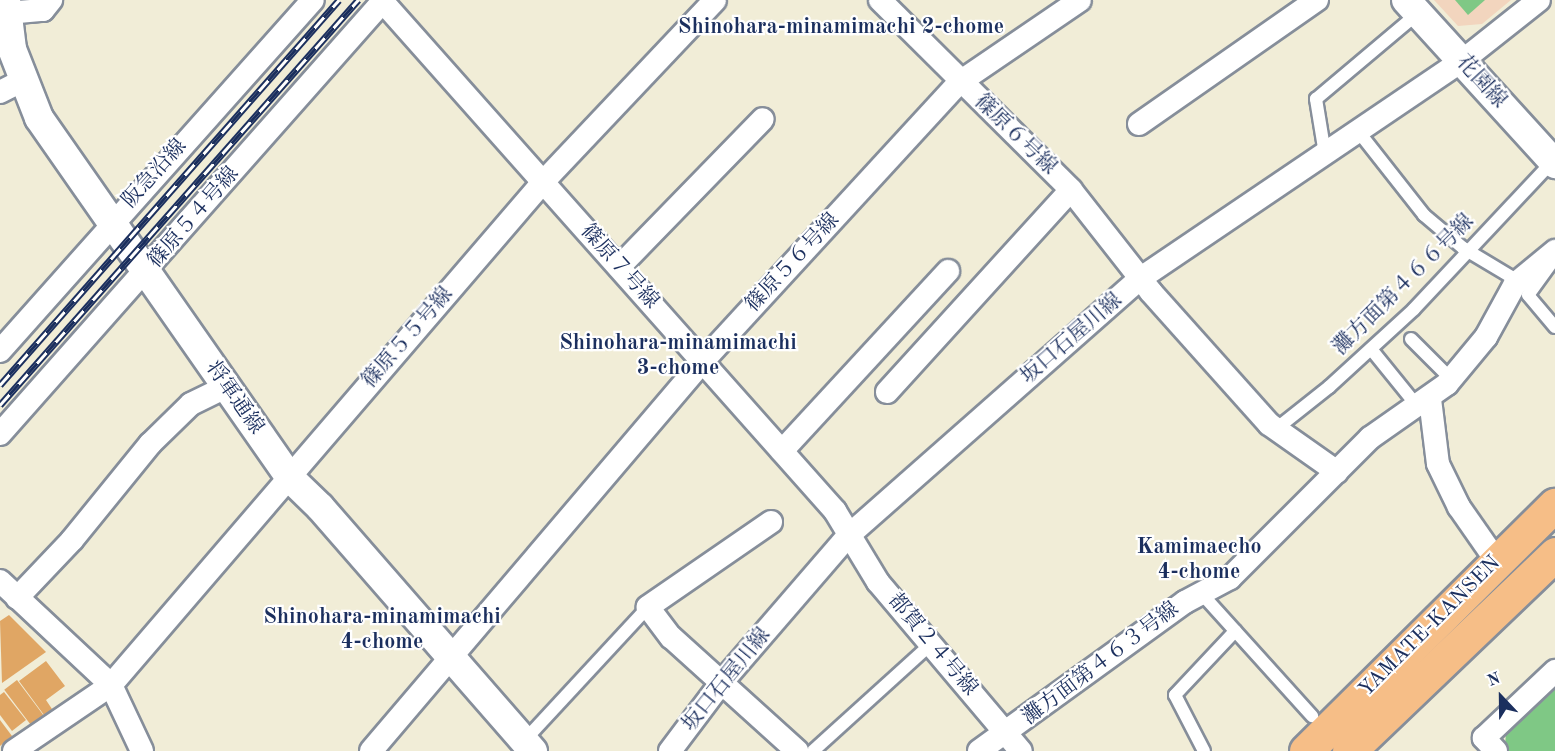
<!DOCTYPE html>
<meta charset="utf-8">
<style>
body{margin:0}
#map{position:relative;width:1555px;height:751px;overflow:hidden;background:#f1edd7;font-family:"Old Standard TT","Noto Serif JP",serif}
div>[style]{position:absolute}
.built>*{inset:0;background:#f2d5be}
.green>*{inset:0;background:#7fc885}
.building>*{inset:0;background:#e0a664;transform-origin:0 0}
.roads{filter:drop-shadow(2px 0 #868e9a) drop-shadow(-2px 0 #868e9a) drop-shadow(0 2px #868e9a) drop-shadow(0 -2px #868e9a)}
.service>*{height:12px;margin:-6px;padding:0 6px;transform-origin:6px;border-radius:6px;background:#fff}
.minor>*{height:22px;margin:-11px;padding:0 11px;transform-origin:11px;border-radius:11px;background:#fff}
.tertiary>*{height:28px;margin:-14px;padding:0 14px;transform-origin:14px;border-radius:14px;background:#fff}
.primary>*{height:33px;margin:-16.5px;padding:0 16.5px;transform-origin:16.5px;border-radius:16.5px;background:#f6be87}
.rail>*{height:7px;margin-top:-3.5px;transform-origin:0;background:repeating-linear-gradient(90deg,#fff 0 14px,#1b2f5e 0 28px);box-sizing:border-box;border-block:2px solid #1b2f5e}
span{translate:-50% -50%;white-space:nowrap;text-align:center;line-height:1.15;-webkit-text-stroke:4.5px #fff;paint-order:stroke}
.street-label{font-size:21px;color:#1b2f5e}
.neighbourhood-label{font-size:22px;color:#1b2f5e;font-weight:700}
.north{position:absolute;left:1471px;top:667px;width:60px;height:60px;-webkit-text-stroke:4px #fff;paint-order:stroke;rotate:338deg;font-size:16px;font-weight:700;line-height:24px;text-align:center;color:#1b2f5e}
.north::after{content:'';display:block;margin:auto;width:21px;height:27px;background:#1b2f5e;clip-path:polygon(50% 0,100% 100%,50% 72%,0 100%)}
</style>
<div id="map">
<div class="built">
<div style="clip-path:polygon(1434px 0,1511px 0,1482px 24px,1458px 26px)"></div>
</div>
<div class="green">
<div style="clip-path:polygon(1455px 0,1485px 0,1468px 15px)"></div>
<div style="clip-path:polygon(1555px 685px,1555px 751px,1509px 751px,1505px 747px,1506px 731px)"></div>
</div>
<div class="building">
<div style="clip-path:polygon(9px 615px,46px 652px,2px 683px,0 621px)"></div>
<div style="clip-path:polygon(46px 661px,65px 686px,46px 700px,52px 709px,44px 715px,19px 681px)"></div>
<div style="left:17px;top:680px;width:44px;height:16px;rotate:53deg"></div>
<div style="clip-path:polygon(4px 692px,26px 720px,12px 731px,0 715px,0 695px)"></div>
<div style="clip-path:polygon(0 720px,12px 736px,0 746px)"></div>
</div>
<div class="roads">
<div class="service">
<div style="left:1358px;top:131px;width:107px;rotate:51.8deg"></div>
<div style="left:1424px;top:215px;width:51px;rotate:40.2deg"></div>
<div style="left:1463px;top:248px;width:64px;rotate:31deg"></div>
<div style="left:1325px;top:154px;width:56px;rotate:-99.3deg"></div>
<div style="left:1316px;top:99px;width:133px;rotate:-40.1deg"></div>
<div style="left:1550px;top:265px;width:37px;rotate:126deg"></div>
<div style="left:1528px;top:295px;width:42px;rotate:49.8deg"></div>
<div style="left:1411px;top:339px;width:57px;rotate:45deg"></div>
<div style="left:1371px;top:349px;width:75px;rotate:51deg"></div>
<div style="left:1276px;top:429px;width:68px;rotate:-38.4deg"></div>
<div style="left:1329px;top:387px;width:115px;rotate:-42.5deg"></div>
<div style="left:1414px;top:309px;width:203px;rotate:-46.8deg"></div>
<div style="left:1201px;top:593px;width:166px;rotate:47.9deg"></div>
<div style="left:524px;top:741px;width:183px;rotate:-47.2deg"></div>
<div style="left:813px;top:751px;width:158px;rotate:-42.2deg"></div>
<div style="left:1204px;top:751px;width:63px;rotate:-117.4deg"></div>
<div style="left:1175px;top:695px;width:88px;rotate:-46.8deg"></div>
</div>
<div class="minor">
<div style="left:880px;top:0;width:269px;rotate:44.8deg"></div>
<div style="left:1071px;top:190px;width:130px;rotate:51.9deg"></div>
<div style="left:1151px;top:292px;width:177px;rotate:48.2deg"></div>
<div style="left:1269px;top:424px;width:83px;rotate:35.2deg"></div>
<div style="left:383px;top:2px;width:681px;rotate:48.39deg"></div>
<div style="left:835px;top:511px;width:83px;rotate:58.8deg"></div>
<div style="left:878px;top:582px;width:221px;rotate:49.8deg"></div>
<div style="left:7px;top:13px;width:36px;rotate:-5deg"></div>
<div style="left:43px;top:10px;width:13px;rotate:-51deg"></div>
<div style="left:0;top:92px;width:27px;rotate:-27deg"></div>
<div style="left:1139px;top:124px;width:217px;rotate:-34.9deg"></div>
<div style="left:619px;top:267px;width:206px;rotate:-45.8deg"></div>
<div style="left:0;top:351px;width:470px;rotate:-48.3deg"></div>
<div style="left:887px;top:392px;width:273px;rotate:-47.7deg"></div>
<div style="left:1430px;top:399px;width:65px;rotate:83deg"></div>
<div style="left:1438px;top:464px;width:48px;rotate:64deg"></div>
<div style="left:1459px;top:507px;width:65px;rotate:55.1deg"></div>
<div style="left:0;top:434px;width:579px;rotate:-48.5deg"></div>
<div style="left:782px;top:451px;width:245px;rotate:-47.3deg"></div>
<div style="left:771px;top:522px;width:150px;rotate:145.4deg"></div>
<div style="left:648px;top:607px;width:38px;rotate:53deg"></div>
<div style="left:671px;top:637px;width:170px;rotate:42.1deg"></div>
<div style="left:0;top:581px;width:152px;rotate:43.1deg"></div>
<div style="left:111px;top:685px;width:73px;rotate:64.8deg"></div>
<div style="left:17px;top:598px;width:80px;rotate:-46.5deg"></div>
<div style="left:72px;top:540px;width:124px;rotate:-50.9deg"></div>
<div style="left:150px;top:444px;width:57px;rotate:-44.3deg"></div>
<div style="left:191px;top:404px;width:39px;rotate:-26deg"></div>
<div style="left:14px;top:751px;width:117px;rotate:-34.2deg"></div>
<div style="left:111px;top:685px;width:663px;rotate:-49.34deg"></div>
<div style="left:543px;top:182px;width:250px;rotate:-46.6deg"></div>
<div style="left:371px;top:751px;width:512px;rotate:-49.59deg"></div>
<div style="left:703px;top:361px;width:379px;rotate:-47.4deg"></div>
<div style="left:960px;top:82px;width:145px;rotate:-34.3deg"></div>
<div style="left:670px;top:751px;width:85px;rotate:-53.1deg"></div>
<div style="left:721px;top:683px;width:194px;rotate:-49.2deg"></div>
<div style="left:848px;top:536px;width:390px;rotate:-41.4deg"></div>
<div style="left:1141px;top:278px;width:387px;rotate:-34.1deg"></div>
<div style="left:1462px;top:61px;width:98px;rotate:-38.4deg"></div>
<div style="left:979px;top:751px;width:254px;rotate:-35.9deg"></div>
<div style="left:1185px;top:602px;width:51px;rotate:-28.1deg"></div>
<div style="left:1230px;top:578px;width:198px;rotate:-45deg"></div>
<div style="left:1370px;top:438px;width:94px;rotate:-35deg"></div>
<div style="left:1447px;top:384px;width:61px;rotate:-50.3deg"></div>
<div style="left:1486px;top:337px;width:60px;rotate:-61.3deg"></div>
<div style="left:1515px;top:284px;width:52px;rotate:-39.5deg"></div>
<div style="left:1496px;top:751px;width:18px;rotate:-133deg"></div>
<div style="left:1484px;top:738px;width:98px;rotate:-43.3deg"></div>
</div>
<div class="tertiary">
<div style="left:6px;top:0;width:49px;rotate:83deg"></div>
<div style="left:12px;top:49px;width:74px;rotate:68.6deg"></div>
<div style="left:39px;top:118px;width:437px;rotate:55.1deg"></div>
<div style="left:289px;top:477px;width:43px;rotate:44.1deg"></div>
<div style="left:320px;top:507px;width:324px;rotate:48.9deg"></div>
<div style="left:1406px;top:0;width:222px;rotate:47.7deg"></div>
</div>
<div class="primary">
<div style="left:1306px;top:751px;width:350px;rotate:-44.7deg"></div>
<div style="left:1349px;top:751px;width:285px;rotate:-43.7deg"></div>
</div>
</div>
<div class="rail">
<div style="left:0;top:385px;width:513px;rotate:-48.64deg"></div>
<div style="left:0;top:405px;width:541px;rotate:-48.52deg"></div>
</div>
<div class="street-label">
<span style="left:1481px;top:82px;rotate:48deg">花園線</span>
<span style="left:1015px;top:135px;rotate:44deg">篠原６号線</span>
<span style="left:155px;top:174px;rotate:-48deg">阪急沿線</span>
<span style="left:194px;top:218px;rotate:-49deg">篠原５４号線</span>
<span style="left:793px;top:263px;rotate:-47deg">篠原５６号線</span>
<span style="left:619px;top:267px;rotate:48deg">篠原７号線</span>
<span style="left:1404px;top:285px;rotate:-45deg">灘方面第４６６号線</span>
<span style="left:408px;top:338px;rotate:-49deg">篠原５５号線</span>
<span style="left:1072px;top:339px;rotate:-41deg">坂口石屋川線</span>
<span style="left:234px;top:398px;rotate:55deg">将軍通線</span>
<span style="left:1430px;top:627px;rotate:-45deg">YAMATE-KANSEN</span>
<span style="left:932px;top:645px;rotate:50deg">都賀２４号線</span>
<span style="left:1101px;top:664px;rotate:-37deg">灘方面第４６３号線</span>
<span style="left:727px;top:680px;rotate:-51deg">坂口石屋川線</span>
</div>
<div class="neighbourhood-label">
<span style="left:841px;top:28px">Shinohara-minamimachi 2-chome</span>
<span style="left:678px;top:356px">Shinohara-minamimachi<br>3-chome</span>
<span style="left:1199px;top:560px">Kamimaecho<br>4-chome</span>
<span style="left:382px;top:630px">Shinohara-minamimachi<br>4-chome</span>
</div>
<div class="north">N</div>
</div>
